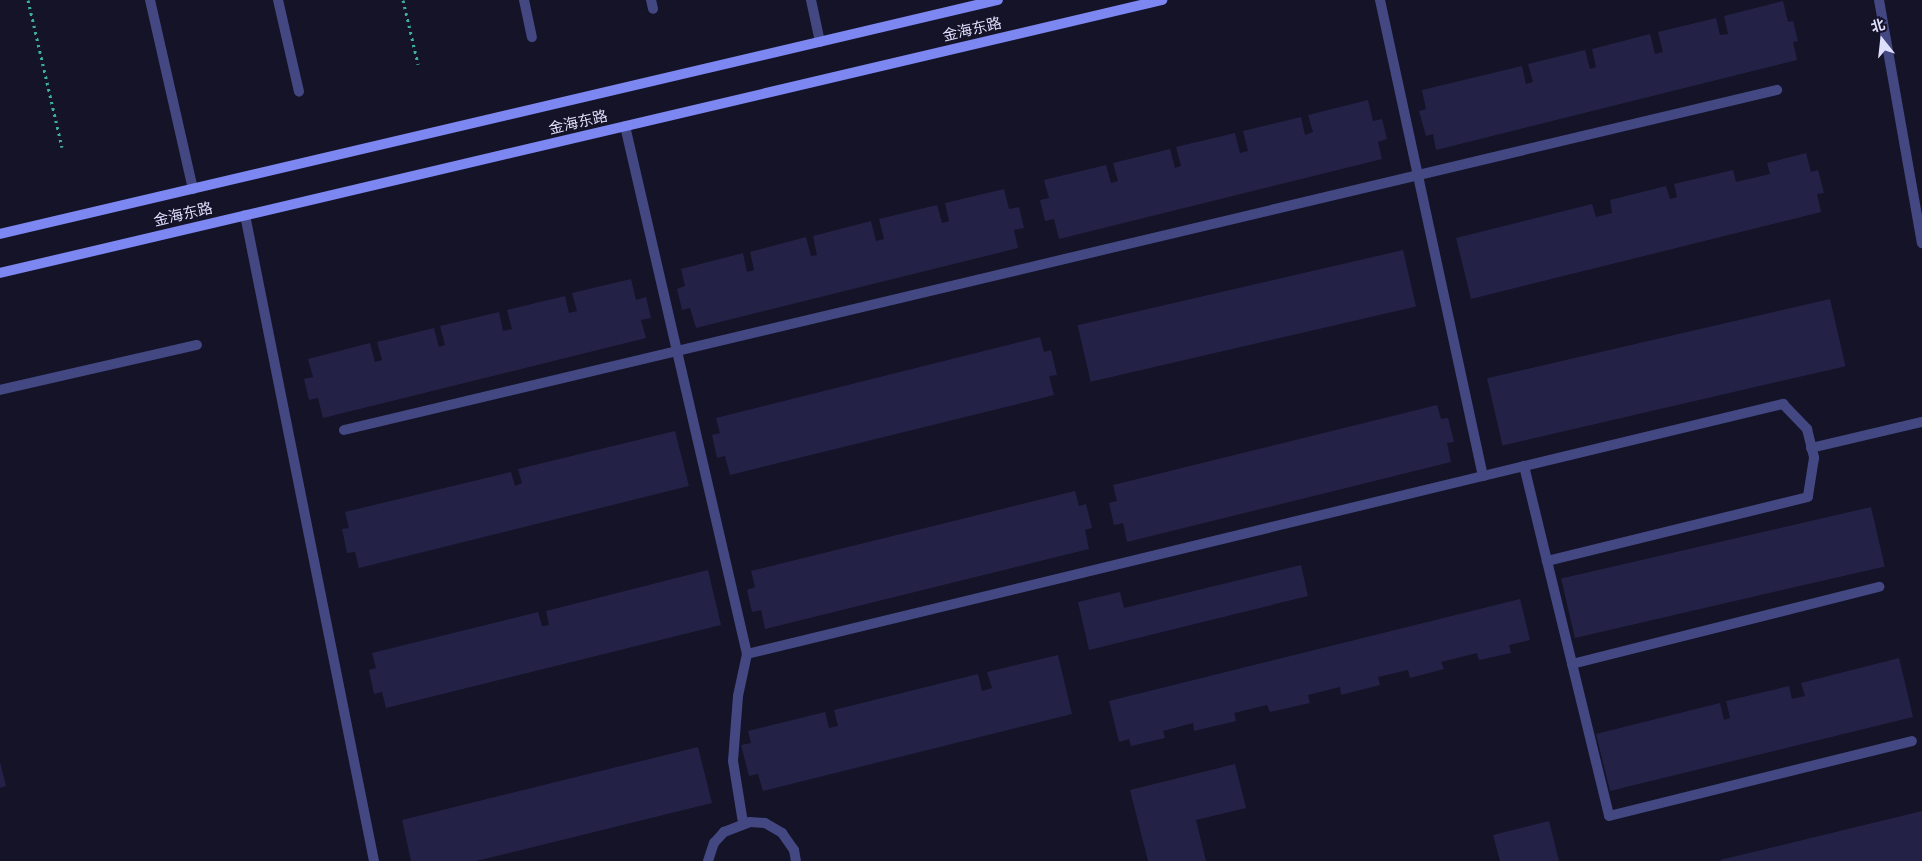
<!DOCTYPE html>
<meta charset="utf-8">
<style>
body{margin:0}
#map{position:relative;width:1922px;height:861px;overflow:hidden;background:#141327;font-family:Manrope,"Noto Sans SC",sans-serif}
div>[style]{position:absolute}
.building>*{inset:0;background:#242147;transform-origin:0 0}
.path>*{height:3px;margin-top:-1.5px;transform-origin:0;background:repeating-linear-gradient(90deg,#3daf9c 0 2.5px,transparent 0 6.5px)}
.service>*{height:10px;margin:-5px;padding:0 5px;transform-origin:5px;border-radius:5px;background:#434782}
.minor>*{height:10px;margin:-5px;padding:0 5px;transform-origin:5px;border-radius:5px;background:#434782}
.tertiary>*{height:10px;margin:-5px;padding:0 5px;transform-origin:5px;border-radius:5px;background:#434782}
.secondary>*{height:10px;margin:-5px;padding:0 5px;transform-origin:5px;border-radius:5px;background:#7d87f2}
span{translate:-50% -50%;white-space:nowrap;text-align:center;line-height:1.15;-webkit-text-stroke:4px #141327;paint-order:stroke}
.street-label{font-size:15px;color:#ddddfc}
.north{position:absolute;left:1857px;top:15px;width:50px;height:50px;-webkit-text-stroke:4px #141327;paint-order:stroke;rotate:344deg;font-size:14px;font-weight:700;line-height:20px;text-align:center;color:#ddddfc}
.north::after{content:'';display:block;margin:auto;width:18px;height:22px;background:#ddddfc;clip-path:polygon(50% 0,100% 100%,50% 72%,0 100%)}
</style>
<div id="map">
<div class="building">
<div style="clip-path:polygon(1783px 1px,1788px 22px,1793px 21px,1798px 41px,1793px 42px,1797px 60px,1436px 150px,1433px 134px,1426px 136px,1419px 111px,1426px 109px,1422px 90px,1522px 66px,1526px 84px,1533px 82px,1528px 64px,1585px 50px,1590px 69px,1596px 67px,1592px 49px,1650px 34px,1655px 54px,1663px 52px,1658px 32px,1716px 18px,1720px 35px,1728px 34px,1724px 16px)"></div>
<div style="clip-path:polygon(1368px 100px,1373px 121px,1382px 119px,1387px 139px,1378px 142px,1382px 159px,1059px 239px,1054px 219px,1045px 221px,1040px 200px,1049px 198px,1044px 180px,1106px 165px,1111px 183px,1118px 181px,1113px 163px,1170px 149px,1175px 168px,1181px 166px,1176px 147px,1235px 133px,1240px 153px,1248px 151px,1243px 131px,1301px 117px,1305px 135px,1313px 132px,1308px 115px)"></div>
<div style="clip-path:polygon(1806px 153px,1811px 172px,1818px 170px,1824px 193px,1817px 194px,1821px 212px,1471px 299px,1456px 238px,1592px 204px,1596px 217px,1612px 213px,1610px 200px,1666px 186px,1670px 199px,1677px 197px,1674px 184px,1733px 170px,1736px 182px,1770px 174px,1767px 163px)"></div>
<div style="clip-path:polygon(1004px 189px,1009px 209px,1019px 207px,1024px 228px,1014px 230px,1018px 248px,696px 328px,690px 308px,682px 310px,677px 289px,685px 286px,681px 269px,743px 253px,747px 272px,754px 270px,750px 252px,806px 237px,811px 256px,817px 255px,813px 236px,871px 221px,876px 241px,884px 239px,879px 219px,937px 205px,942px 223px,949px 221px,945px 203px)"></div>
<div style="left:1403px;top:250px;width:58px;height:334px;rotate:77deg"></div>
<div style="clip-path:polygon(631px 279px,636px 300px,646px 297px,651px 318px,641px 320px,646px 338px,323px 418px,318px 398px,309px 400px,304px 379px,313px 377px,308px 359px,370px 343px,375px 362px,382px 360px,377px 342px,434px 328px,439px 347px,445px 345px,440px 326px,499px 312px,503px 331px,512px 329px,507px 310px,565px 296px,569px 313px,577px 311px,572px 293px)"></div>
<div style="left:1830px;top:299px;width:69px;height:352px;rotate:77deg"></div>
<div style="clip-path:polygon(1040px 337px,1044px 352px,1051px 350px,1057px 375px,1049px 376px,1054px 395px,730px 475px,725px 456px,717px 458px,712px 435px,720px 433px,716px 418px)"></div>
<div style="clip-path:polygon(1437px 405px,1441px 419px,1448px 418px,1454px 442px,1447px 443px,1451px 462px,1127px 542px,1123px 523px,1114px 525px,1109px 503px,1117px 501px,1113px 485px)"></div>
<div style="clip-path:polygon(675px 431px,689px 486px,359px 568px,355px 552px,347px 553px,342px 529px,349px 528px,345px 512px,511px 472px,515px 486px,522px 483px,518px 469px)"></div>
<div style="clip-path:polygon(1075px 491px,1079px 506px,1086px 504px,1092px 528px,1085px 530px,1089px 549px,765px 629px,761px 610px,752px 612px,747px 590px,755px 587px,751px 571px)"></div>
<div style="left:1871px;top:507px;width:61px;height:318px;rotate:77deg"></div>
<div style="clip-path:polygon(1301px 565px,1308px 596px,1089px 650px,1078px 602px,1120px 592px,1124px 608px)"></div>
<div style="clip-path:polygon(708px 570px,721px 625px,386px 708px,382px 692px,374px 694px,369px 670px,376px 668px,372px 653px,538px 612px,542px 626px,549px 625px,546px 611px)"></div>
<div style="clip-path:polygon(1520px 599px,1530px 640px,1509px 645px,1511px 653px,1479px 660px,1477px 653px,1441px 662px,1444px 669px,1410px 678px,1408px 670px,1378px 677px,1380px 685px,1341px 695px,1340px 687px,1308px 695px,1310px 703px,1270px 712px,1267px 705px,1234px 713px,1236px 721px,1194px 731px,1193px 723px,1163px 731px,1165px 738px,1131px 746px,1129px 739px,1119px 742px,1109px 701px)"></div>
<div style="clip-path:polygon(1058px 655px,1072px 714px,763px 791px,758px 774px,749px 776px,741px 745px,751px 743px,748px 731px,825px 712px,829px 728px,838px 726px,834px 710px,978px 674px,982px 691px,992px 688px,987px 672px)"></div>
<div style="clip-path:polygon(1899px 658px,1913px 717px,1610px 791px,1596px 734px,1720px 703px,1724px 720px,1730px 718px,1726px 701px,1789px 686px,1792px 699px,1805px 696px,1801px 683px)"></div>
<div style="clip-path:polygon(698px 747px,712px 803px,476px 861px,411px 861px,402px 820px)"></div>
<div style="clip-path:polygon(0 762px,6px 786px,0 788px)"></div>
<div style="clip-path:polygon(1235px 764px,1246px 808px,1196px 820px,1206px 861px,1148px 861px,1130px 790px)"></div>
<div style="clip-path:polygon(1922px 811px,1922px 861px,1721px 861px,1720px 860px)"></div>
<div style="clip-path:polygon(1549px 821px,1559px 861px,1500px 861px,1493px 835px)"></div>
</div>
<div class="path">
<div style="left:28px;top:0;width:151px;rotate:77deg"></div>
<div style="left:403px;top:0;width:66px;rotate:76.8deg"></div>
</div>
<div class="service">
<div style="left:150px;top:0;width:194px;rotate:77.2deg"></div>
<div style="left:278px;top:0;width:94px;rotate:77.1deg"></div>
<div style="left:524px;top:0;width:38px;rotate:78deg"></div>
<div style="left:651px;top:0;width:9px;rotate:77deg"></div>
<div style="left:811px;top:0;width:43px;rotate:77.9deg"></div>
<div style="left:1380px;top:0;width:487px;rotate:77.8deg"></div>
<div style="left:625px;top:126px;width:542px;rotate:76.99deg"></div>
<div style="left:747px;top:654px;width:43px;rotate:102.1deg"></div>
<div style="left:738px;top:696px;width:65px;rotate:94.4deg"></div>
<div style="left:733px;top:761px;width:63px;rotate:80.8deg"></div>
<div style="left:0;top:390px;width:202px;rotate:-12.9deg"></div>
<div style="left:344px;top:430px;width:1473px;rotate:-13.35deg"></div>
<div style="left:1811px;top:448px;width:114px;rotate:-13.2deg"></div>
<div style="left:1547px;top:561px;width:262px;rotate:76.3deg"></div>
<div style="left:1609px;top:816px;width:312px;rotate:-13.9deg"></div>
<div style="left:747px;top:654px;width:757px;rotate:-13.6deg"></div>
<div style="left:1483px;top:476px;width:309px;rotate:-13.5deg"></div>
<div style="left:1783px;top:404px;width:35px;rotate:46deg"></div>
<div style="left:1807px;top:429px;width:30px;rotate:76deg"></div>
<div style="left:1814px;top:458px;width:39px;rotate:99deg"></div>
<div style="left:1808px;top:497px;width:269px;rotate:166.2deg"></div>
<div style="left:1547px;top:561px;width:98px;rotate:-103.6deg"></div>
<div style="left:1572px;top:664px;width:317px;rotate:-14.1deg"></div>
<div style="left:708px;top:861px;width:19px;rotate:-72deg"></div>
<div style="left:714px;top:843px;width:15px;rotate:-48deg"></div>
<div style="left:724px;top:832px;width:28px;rotate:-21deg"></div>
<div style="left:750px;top:822px;width:15px;rotate:4deg"></div>
<div style="left:765px;top:823px;width:20px;rotate:30deg"></div>
<div style="left:782px;top:833px;width:21px;rotate:55deg"></div>
<div style="left:794px;top:850px;width:11px;rotate:80deg"></div>
</div>
<div class="minor">
<div style="left:245px;top:215px;width:659px;rotate:78.71deg"></div>
</div>
<div class="tertiary">
<div style="left:1879px;top:0;width:247px;rotate:80deg"></div>
</div>
<div class="secondary">
<div style="left:0;top:234px;width:1025px;rotate:-13.2deg"></div>
<div style="left:0;top:273px;width:1194px;rotate:-13.22deg"></div>
</div>
<div class="street-label">
<span style="left:972px;top:29px;rotate:-13deg">金海东路</span>
<span style="left:578px;top:122px;rotate:-13deg">金海东路</span>
<span style="left:183px;top:214px;rotate:-13deg">金海东路</span>
</div>
<div class="north">北</div>
</div>
